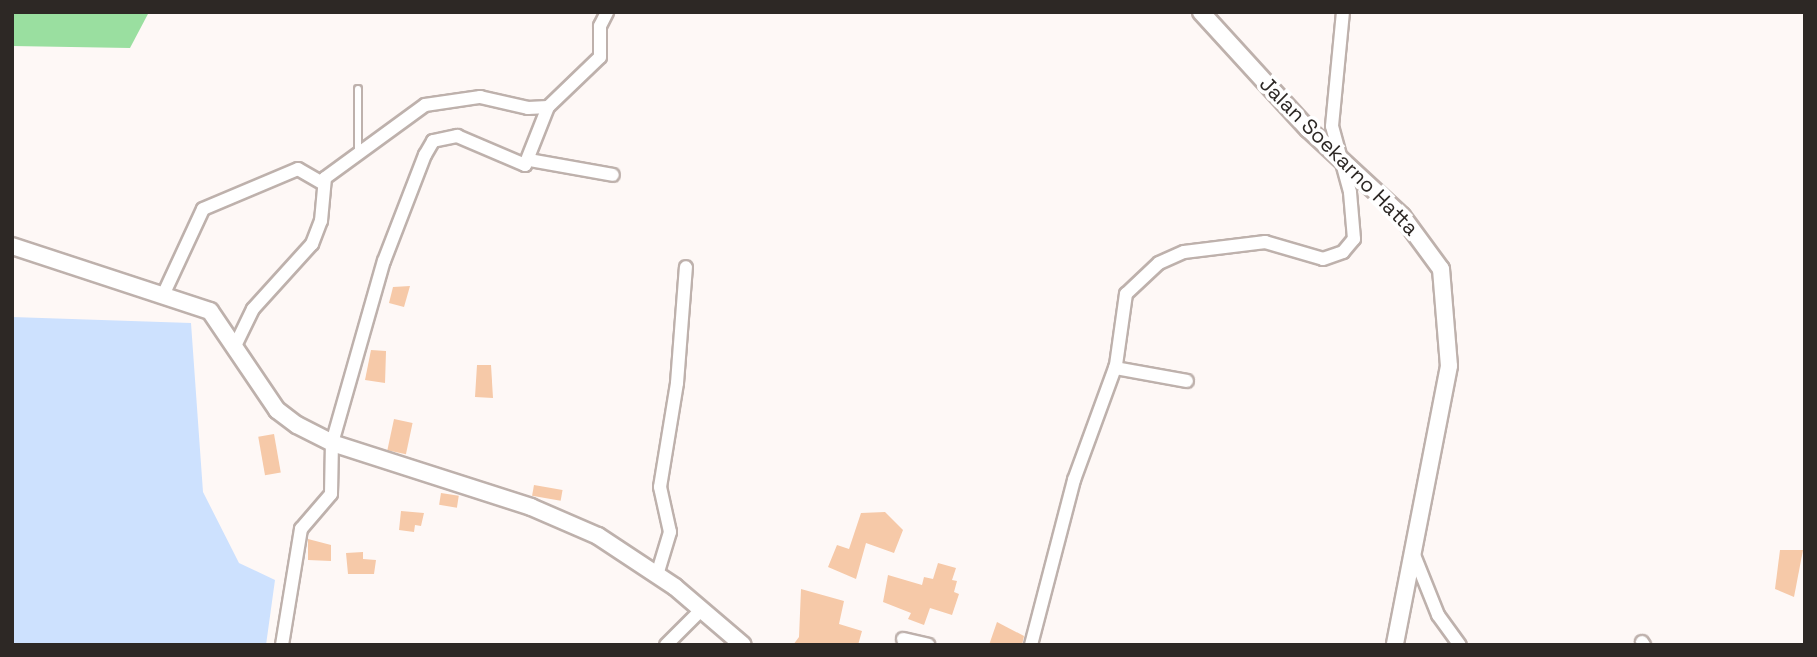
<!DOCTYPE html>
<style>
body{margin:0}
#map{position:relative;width:1817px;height:657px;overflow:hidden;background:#fef8f6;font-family:"Space Grotesk",sans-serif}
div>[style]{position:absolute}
.green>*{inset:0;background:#9adfa0}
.water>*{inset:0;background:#cde1fe}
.building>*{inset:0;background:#f6c9a8;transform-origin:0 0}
.roads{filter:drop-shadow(2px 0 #beb1ac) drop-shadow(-2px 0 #beb1ac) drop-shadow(0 2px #beb1ac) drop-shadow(0 -2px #beb1ac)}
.service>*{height:6px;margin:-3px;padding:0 3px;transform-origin:3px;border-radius:3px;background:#fff}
.minor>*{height:12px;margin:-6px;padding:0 6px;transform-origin:6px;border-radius:6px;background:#fff}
.tertiary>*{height:16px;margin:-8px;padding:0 8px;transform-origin:8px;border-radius:8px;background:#fff}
span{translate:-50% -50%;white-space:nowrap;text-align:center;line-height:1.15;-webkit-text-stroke:7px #fff;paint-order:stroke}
.street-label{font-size:21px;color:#2d2825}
.frame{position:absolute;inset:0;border:14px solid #2d2825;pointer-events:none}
</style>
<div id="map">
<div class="green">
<div style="clip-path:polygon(12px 12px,149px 12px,130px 48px,12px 46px)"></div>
</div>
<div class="water">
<div style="clip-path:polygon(12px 317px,191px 323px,203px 492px,239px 563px,275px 580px,266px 645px,12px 645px)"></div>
</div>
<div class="building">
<div style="clip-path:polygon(410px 286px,404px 307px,389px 303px,393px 287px)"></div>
<div style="clip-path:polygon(371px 350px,386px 351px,385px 383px,365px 380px)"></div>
<div style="clip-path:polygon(477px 365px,491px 365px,493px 398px,475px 397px)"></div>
<div style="left:394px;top:419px;width:19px;height:32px;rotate:12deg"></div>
<div style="left:274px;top:434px;width:39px;height:16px;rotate:80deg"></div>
<div style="left:534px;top:485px;width:29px;height:11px;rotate:10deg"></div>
<div style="left:441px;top:493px;width:18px;height:12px;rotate:9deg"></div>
<div style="clip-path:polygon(401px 511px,424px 513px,421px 526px,415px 525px,414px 532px,399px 530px)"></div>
<div style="clip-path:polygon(885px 512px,903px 530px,894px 553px,866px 543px,856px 579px,828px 567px,837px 545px,849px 549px,861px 513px)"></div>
<div style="clip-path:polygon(308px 539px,331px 545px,331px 561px,308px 560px)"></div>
<div style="clip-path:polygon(1780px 550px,1803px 550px,1794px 597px,1775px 589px)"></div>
<div style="clip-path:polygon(363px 552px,363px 559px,376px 560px,374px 574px,348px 574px,346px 553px)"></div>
<div style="clip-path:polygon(938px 563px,956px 568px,952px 580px,957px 581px,954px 592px,959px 594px,952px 615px,930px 608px,924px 625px,908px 619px,911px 613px,883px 602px,888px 575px,922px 585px,924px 577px,933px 579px)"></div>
<div style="clip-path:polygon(801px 589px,844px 601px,839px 624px,862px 631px,858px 645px,793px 645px,799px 637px)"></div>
<div style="clip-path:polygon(997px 622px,1024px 636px,1022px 645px,989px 645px)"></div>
</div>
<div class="roads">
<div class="service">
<div style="left:358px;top:153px;width:64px;rotate:-90deg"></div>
</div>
<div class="minor">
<div style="left:529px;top:160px;width:85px;rotate:10.1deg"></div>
<div style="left:165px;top:291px;width:90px;rotate:-65.1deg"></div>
<div style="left:203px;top:209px;width:103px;rotate:-22.8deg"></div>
<div style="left:298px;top:169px;width:30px;rotate:30deg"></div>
<div style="left:235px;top:346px;width:41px;rotate:-64.1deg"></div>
<div style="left:253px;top:309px;width:88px;rotate:-47.8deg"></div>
<div style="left:312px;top:244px;width:25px;rotate:-69deg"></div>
<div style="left:321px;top:221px;width:43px;rotate:-84.7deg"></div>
<div style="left:325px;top:178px;width:124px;rotate:-36.1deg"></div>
<div style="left:425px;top:105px;width:56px;rotate:-8.3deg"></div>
<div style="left:480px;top:97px;width:49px;rotate:12.9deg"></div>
<div style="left:528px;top:108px;width:20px;rotate:-3deg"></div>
<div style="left:548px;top:107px;width:72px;rotate:-43.9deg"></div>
<div style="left:600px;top:57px;width:31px;rotate:-90deg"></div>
<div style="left:600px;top:26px;width:16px;rotate:-63deg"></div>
<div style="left:1115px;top:368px;width:73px;rotate:10.2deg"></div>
<div style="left:1414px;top:555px;width:65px;rotate:68.2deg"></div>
<div style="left:1438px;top:615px;width:37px;rotate:54deg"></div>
<div style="left:657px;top:575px;width:45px;rotate:-73.2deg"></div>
<div style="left:670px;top:532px;width:46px;rotate:-102.5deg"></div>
<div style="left:660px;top:487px;width:105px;rotate:-80.7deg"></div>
<div style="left:677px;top:383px;width:116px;rotate:-85.6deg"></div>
<div style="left:903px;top:639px;width:26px;rotate:13deg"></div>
<div style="left:1642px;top:642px;width:4px;rotate:56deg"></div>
<div style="left:282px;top:645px;width:118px;rotate:-80.7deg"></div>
<div style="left:301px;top:529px;width:46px;rotate:-49.4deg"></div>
<div style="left:331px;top:494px;width:51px;rotate:-88.9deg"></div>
<div style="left:332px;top:443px;width:189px;rotate:-74.1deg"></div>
<div style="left:384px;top:261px;width:114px;rotate:-68.9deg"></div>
<div style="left:425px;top:155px;width:16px;rotate:-60deg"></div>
<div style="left:433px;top:141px;width:25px;rotate:-12deg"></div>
<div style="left:457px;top:136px;width:74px;rotate:23.1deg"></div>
<div style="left:525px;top:165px;width:62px;rotate:-68.4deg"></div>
<div style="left:666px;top:645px;width:51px;rotate:-45deg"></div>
<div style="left:1031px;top:645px;width:171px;rotate:-75.4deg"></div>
<div style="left:1074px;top:480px;width:122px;rotate:-69.9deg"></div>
<div style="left:1116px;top:365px;width:72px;rotate:-82deg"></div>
<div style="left:1126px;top:294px;width:45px;rotate:-43.2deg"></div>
<div style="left:1159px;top:263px;width:27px;rotate:-24deg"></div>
<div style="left:1184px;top:252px;width:82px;rotate:-7deg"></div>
<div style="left:1265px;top:242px;width:60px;rotate:16.3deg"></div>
<div style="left:1323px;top:259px;width:21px;rotate:-19deg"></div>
<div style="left:1343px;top:252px;width:17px;rotate:-50deg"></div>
<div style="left:1354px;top:239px;width:47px;rotate:-94.9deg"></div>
<div style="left:1350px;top:192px;width:68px;rotate:-105.3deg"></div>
<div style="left:1332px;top:126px;width:115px;rotate:-84.5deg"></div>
</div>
<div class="tertiary">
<div style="left:1201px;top:12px;width:159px;rotate:47.6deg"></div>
<div style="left:1308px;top:129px;width:128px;rotate:42.8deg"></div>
<div style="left:1402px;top:216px;width:66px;rotate:53.7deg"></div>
<div style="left:1441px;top:269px;width:97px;rotate:85.3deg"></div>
<div style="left:1449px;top:366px;width:284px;rotate:101deg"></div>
<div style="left:12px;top:246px;width:208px;rotate:18.2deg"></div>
<div style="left:210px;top:311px;width:120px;rotate:55.9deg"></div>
<div style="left:277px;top:410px;width:25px;rotate:37deg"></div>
<div style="left:297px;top:425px;width:39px;rotate:27deg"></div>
<div style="left:332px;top:443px;width:209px;rotate:17.8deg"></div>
<div style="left:531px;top:507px;width:73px;rotate:23.4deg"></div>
<div style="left:598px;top:536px;width:92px;rotate:33.5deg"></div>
<div style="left:675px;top:587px;width:89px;rotate:40.5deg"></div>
</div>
</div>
<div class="street-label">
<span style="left:1339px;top:156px;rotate:45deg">Jalan Soekarno Hatta</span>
</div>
<div class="frame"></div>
</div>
